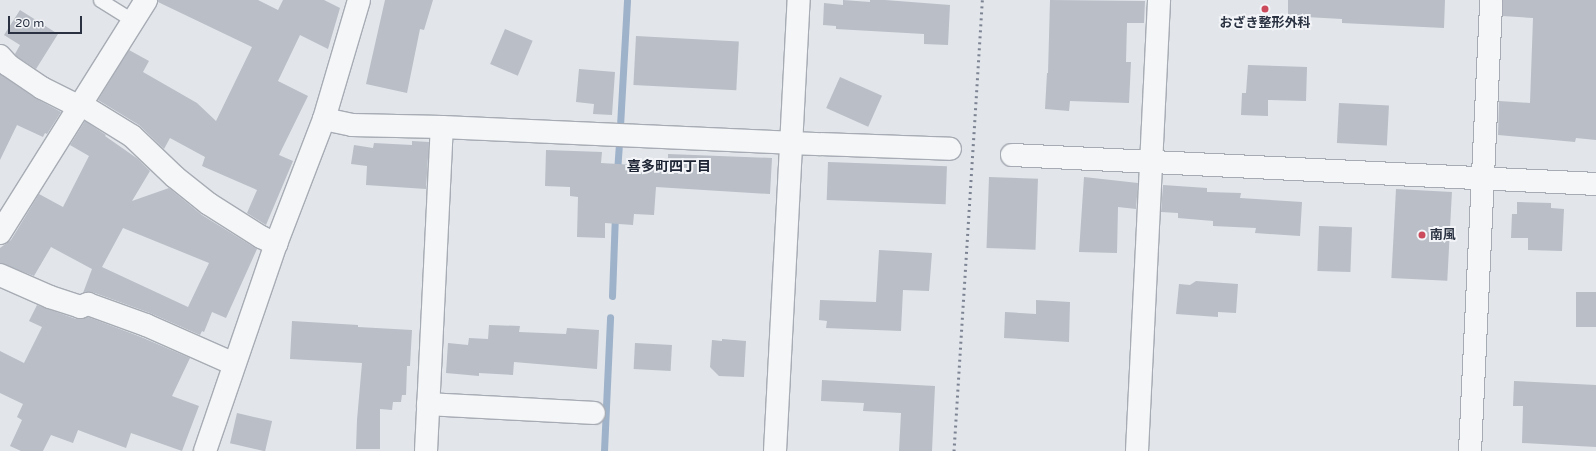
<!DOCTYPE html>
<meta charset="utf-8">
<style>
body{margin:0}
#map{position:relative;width:1596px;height:451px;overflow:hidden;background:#e2e5ea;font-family:"Varela Round","Noto Sans JP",sans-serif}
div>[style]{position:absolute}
.stream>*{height:7px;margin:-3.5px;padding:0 3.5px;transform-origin:3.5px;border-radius:3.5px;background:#9eb2c9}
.building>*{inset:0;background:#b9bec7;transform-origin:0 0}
.roads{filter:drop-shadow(1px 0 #a7acb4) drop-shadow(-1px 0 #a7acb4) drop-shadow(0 1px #a7acb4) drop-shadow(0 -1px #a7acb4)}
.service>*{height:13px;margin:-6.5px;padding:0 6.5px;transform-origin:6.5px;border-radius:6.5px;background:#f5f6f8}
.minor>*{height:22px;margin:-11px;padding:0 11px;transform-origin:11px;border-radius:11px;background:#f5f6f8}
.tertiary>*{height:22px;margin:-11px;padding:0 11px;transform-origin:11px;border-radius:11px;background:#f5f6f8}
.rail>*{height:3px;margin-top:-1.5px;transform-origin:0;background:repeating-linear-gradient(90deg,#7c8493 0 2px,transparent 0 6px)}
.dots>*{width:11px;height:11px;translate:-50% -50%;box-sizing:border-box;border:2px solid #f2f4f7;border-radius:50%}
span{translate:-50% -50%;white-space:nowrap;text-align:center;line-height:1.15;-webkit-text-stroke:4px #f2f4f7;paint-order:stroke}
.poi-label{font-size:13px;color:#2a3242;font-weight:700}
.left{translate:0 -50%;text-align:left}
.neighbourhood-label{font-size:14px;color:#1c2332;font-weight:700}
.scale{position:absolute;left:8px;top:16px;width:74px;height:18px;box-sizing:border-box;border:2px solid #2a3242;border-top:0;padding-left:5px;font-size:12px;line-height:14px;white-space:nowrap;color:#2a3242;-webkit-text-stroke:3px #f2f4f7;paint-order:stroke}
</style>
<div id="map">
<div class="stream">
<div style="left:620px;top:126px;width:126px;rotate:-86.8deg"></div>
<div style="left:617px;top:172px;width:26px;rotate:-86deg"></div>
<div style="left:612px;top:296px;width:81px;rotate:-87.9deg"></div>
<div style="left:604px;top:451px;width:134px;rotate:-87.4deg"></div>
</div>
<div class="building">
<div style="clip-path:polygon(158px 0,258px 0,278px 10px,283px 0,324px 0,340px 8px,328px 49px,300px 35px,278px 81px,308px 96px,279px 155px,293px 161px,266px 225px,247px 213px,257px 190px,202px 166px,205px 157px,170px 138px,164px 149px,139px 125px,98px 100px,129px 50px,149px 61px,143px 72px,197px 103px,216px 121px,252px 47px,158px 2px)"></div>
<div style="clip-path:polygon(385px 0,433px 0,424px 30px,420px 29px,407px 93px,366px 84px)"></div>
<div style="clip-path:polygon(843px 0,870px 2px,870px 0,885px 0,950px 5px,948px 45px,924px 44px,924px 34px,836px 29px,836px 26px,823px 25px,824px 3px,843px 5px)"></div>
<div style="clip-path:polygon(1050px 0,1145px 1px,1144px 23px,1127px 23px,1126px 62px,1131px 62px,1129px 103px,1070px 101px,1069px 111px,1045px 109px,1047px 73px,1048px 73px)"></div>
<div style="clip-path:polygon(1288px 0,1445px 0,1444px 28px,1342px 23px,1342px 19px,1288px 16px)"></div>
<div style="clip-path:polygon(1503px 0,1596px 0,1596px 140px,1576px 138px,1575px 142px,1498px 135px,1499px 101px,1530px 103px,1533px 18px,1503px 16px)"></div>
<div style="clip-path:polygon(20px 10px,58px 34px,36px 69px,16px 56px,15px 54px,20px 45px,4px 35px)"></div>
<div style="left:505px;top:29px;width:30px;height:38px;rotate:23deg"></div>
<div style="left:636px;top:36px;width:103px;height:49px;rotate:3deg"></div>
<div style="clip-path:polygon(1248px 65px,1307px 67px,1306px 101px,1268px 100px,1268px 116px,1241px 115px,1242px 93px,1246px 93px)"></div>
<div style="clip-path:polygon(579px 69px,615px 72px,612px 115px,593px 114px,594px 104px,576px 102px)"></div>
<div style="clip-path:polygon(0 74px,35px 98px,61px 112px,47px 134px,45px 133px,43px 137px,17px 125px,0 160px)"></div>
<div style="left:840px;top:77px;width:46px;height:34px;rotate:24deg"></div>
<div style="left:1339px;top:103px;width:50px;height:40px;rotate:3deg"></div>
<div style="clip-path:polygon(evenodd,85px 121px,106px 135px,105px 136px,138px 159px,150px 171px,132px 201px,169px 188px,202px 215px,257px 249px,226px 318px,212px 312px,204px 332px,202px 331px,200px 335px,150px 313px,92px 292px,83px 293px,92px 269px,51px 247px,34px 276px,0 263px,0 248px,11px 240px,39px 194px,63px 207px,89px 156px,70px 145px,85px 121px,123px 228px,209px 263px,188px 307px,102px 267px,123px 228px)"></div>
<div style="clip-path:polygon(412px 141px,429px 142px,426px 189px,366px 185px,367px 166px,351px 164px,354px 145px,373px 148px,374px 143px,412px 145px)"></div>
<div style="clip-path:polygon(546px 150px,602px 152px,601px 163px,668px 167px,668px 154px,772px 158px,770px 194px,656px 187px,654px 215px,634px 214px,633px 225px,605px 223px,605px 238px,577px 237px,578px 197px,570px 196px,570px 187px,545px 186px)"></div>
<div style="left:828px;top:162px;width:119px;height:38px;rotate:2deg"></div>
<div style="left:989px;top:177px;width:49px;height:71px;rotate:2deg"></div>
<div style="clip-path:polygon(1084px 177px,1138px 183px,1136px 209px,1118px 207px,1117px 253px,1079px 252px)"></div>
<div style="clip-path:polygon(1163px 185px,1207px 188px,1207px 192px,1241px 193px,1240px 198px,1302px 202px,1300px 236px,1255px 233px,1256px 228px,1213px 226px,1213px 221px,1178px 218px,1178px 213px,1161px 212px)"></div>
<div style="left:1396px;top:189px;width:56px;height:89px;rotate:3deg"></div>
<div style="clip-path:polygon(1517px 202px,1551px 203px,1551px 208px,1564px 209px,1562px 251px,1528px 250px,1528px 238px,1511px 238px,1512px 214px,1517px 214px)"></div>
<div style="left:1319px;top:226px;width:33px;height:45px;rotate:2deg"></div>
<div style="clip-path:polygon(879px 250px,932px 253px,929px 291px,903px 290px,901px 331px,826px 328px,827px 321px,819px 320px,820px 300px,876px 302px)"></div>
<div style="clip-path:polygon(1196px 281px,1238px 284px,1236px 313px,1218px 312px,1218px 317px,1176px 314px,1179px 284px,1190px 285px)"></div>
<div style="left:1576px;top:292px;width:20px;height:35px"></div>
<div style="clip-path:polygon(1036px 300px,1070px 302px,1069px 342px,1004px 338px,1005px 312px,1036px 314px)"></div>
<div style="clip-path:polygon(37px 305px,76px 319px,88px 317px,141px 337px,190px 358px,172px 396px,199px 406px,182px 451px,131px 433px,126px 448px,78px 430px,73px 443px,51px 435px,43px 451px,21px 451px,10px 446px,22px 420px,17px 417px,23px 404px,0 393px,0 351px,24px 363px,42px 327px,29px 321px)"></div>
<div style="clip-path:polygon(292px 321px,358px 325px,358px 327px,412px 330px,410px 366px,407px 366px,406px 395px,402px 395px,401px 402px,393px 402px,392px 410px,380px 409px,380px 449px,356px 449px,357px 420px,362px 363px,290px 359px)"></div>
<div style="clip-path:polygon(489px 325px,520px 326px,519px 332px,566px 334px,567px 328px,599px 330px,597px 369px,514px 362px,513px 375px,479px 373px,479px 376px,446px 373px,448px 343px,468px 345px,469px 338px,488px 339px)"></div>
<div style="clip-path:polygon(722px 339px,746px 341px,744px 377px,719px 376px,710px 367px,712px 340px,722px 341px)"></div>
<div style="left:635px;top:343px;width:37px;height:26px;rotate:3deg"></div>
<div style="clip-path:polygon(822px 380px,935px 386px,932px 451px,899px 451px,901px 413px,863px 411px,864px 403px,821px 401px)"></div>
<div style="clip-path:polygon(1514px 381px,1596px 385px,1596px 447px,1522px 443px,1523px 406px,1513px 406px)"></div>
<div style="left:237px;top:413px;width:36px;height:31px;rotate:13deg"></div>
</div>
<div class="roads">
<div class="service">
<div style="left:100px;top:0;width:39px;rotate:32deg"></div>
</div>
<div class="minor">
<div style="left:0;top:56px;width:12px;rotate:48deg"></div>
<div style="left:8px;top:65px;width:41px;rotate:34.1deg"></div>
<div style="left:42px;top:88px;width:42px;rotate:26.6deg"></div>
<div style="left:80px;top:107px;width:5px"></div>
<div style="left:85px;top:107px;width:55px;rotate:31.7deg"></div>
<div style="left:132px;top:136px;width:59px;rotate:43.6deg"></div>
<div style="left:175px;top:177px;width:43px;rotate:38.5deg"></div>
<div style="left:209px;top:204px;width:62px;rotate:32.4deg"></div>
<div style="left:261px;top:237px;width:17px;rotate:25deg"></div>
<div style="left:324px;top:119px;width:29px;rotate:12deg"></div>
<div style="left:352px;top:125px;width:90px;rotate:1.3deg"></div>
<div style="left:442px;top:127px;width:348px;rotate:2.6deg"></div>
<div style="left:790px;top:143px;width:160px;rotate:2.1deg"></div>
<div style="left:1012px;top:155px;width:585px;rotate:2.84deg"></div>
<div style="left:0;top:233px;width:275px;rotate:-57.9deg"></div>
<div style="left:0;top:275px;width:55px;rotate:23.7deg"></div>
<div style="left:50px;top:297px;width:32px;rotate:18deg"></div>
<div style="left:80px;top:307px;width:9px;rotate:-21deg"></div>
<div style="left:88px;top:304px;width:62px;rotate:19.9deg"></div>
<div style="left:146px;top:325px;width:96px;rotate:23.9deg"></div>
<div style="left:428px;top:404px;width:166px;rotate:3.1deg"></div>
<div style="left:426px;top:451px;width:324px;rotate:-87.2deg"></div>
<div style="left:775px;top:451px;width:452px;rotate:-87deg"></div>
<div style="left:1137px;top:451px;width:452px;rotate:-87.2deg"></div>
<div style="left:1470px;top:451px;width:451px;rotate:-87.3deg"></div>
</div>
<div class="tertiary">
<div style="left:205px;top:451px;width:219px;rotate:-71.1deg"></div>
<div style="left:276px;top:244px;width:134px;rotate:-69deg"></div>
<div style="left:324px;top:119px;width:124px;rotate:-73.6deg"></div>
</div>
</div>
<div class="rail">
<div style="left:954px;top:451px;width:452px;rotate:-86.4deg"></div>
</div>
<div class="dots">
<div style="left:1265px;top:9px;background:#cb4b5c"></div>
<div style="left:1422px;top:235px;background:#cb4b5c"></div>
</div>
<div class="poi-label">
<span style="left:1265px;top:23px">おざき整形外科</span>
<span class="left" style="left:1430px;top:235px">南風</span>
</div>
<div class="neighbourhood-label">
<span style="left:669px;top:167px">喜多町四丁目</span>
</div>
<div class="scale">20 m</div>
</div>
